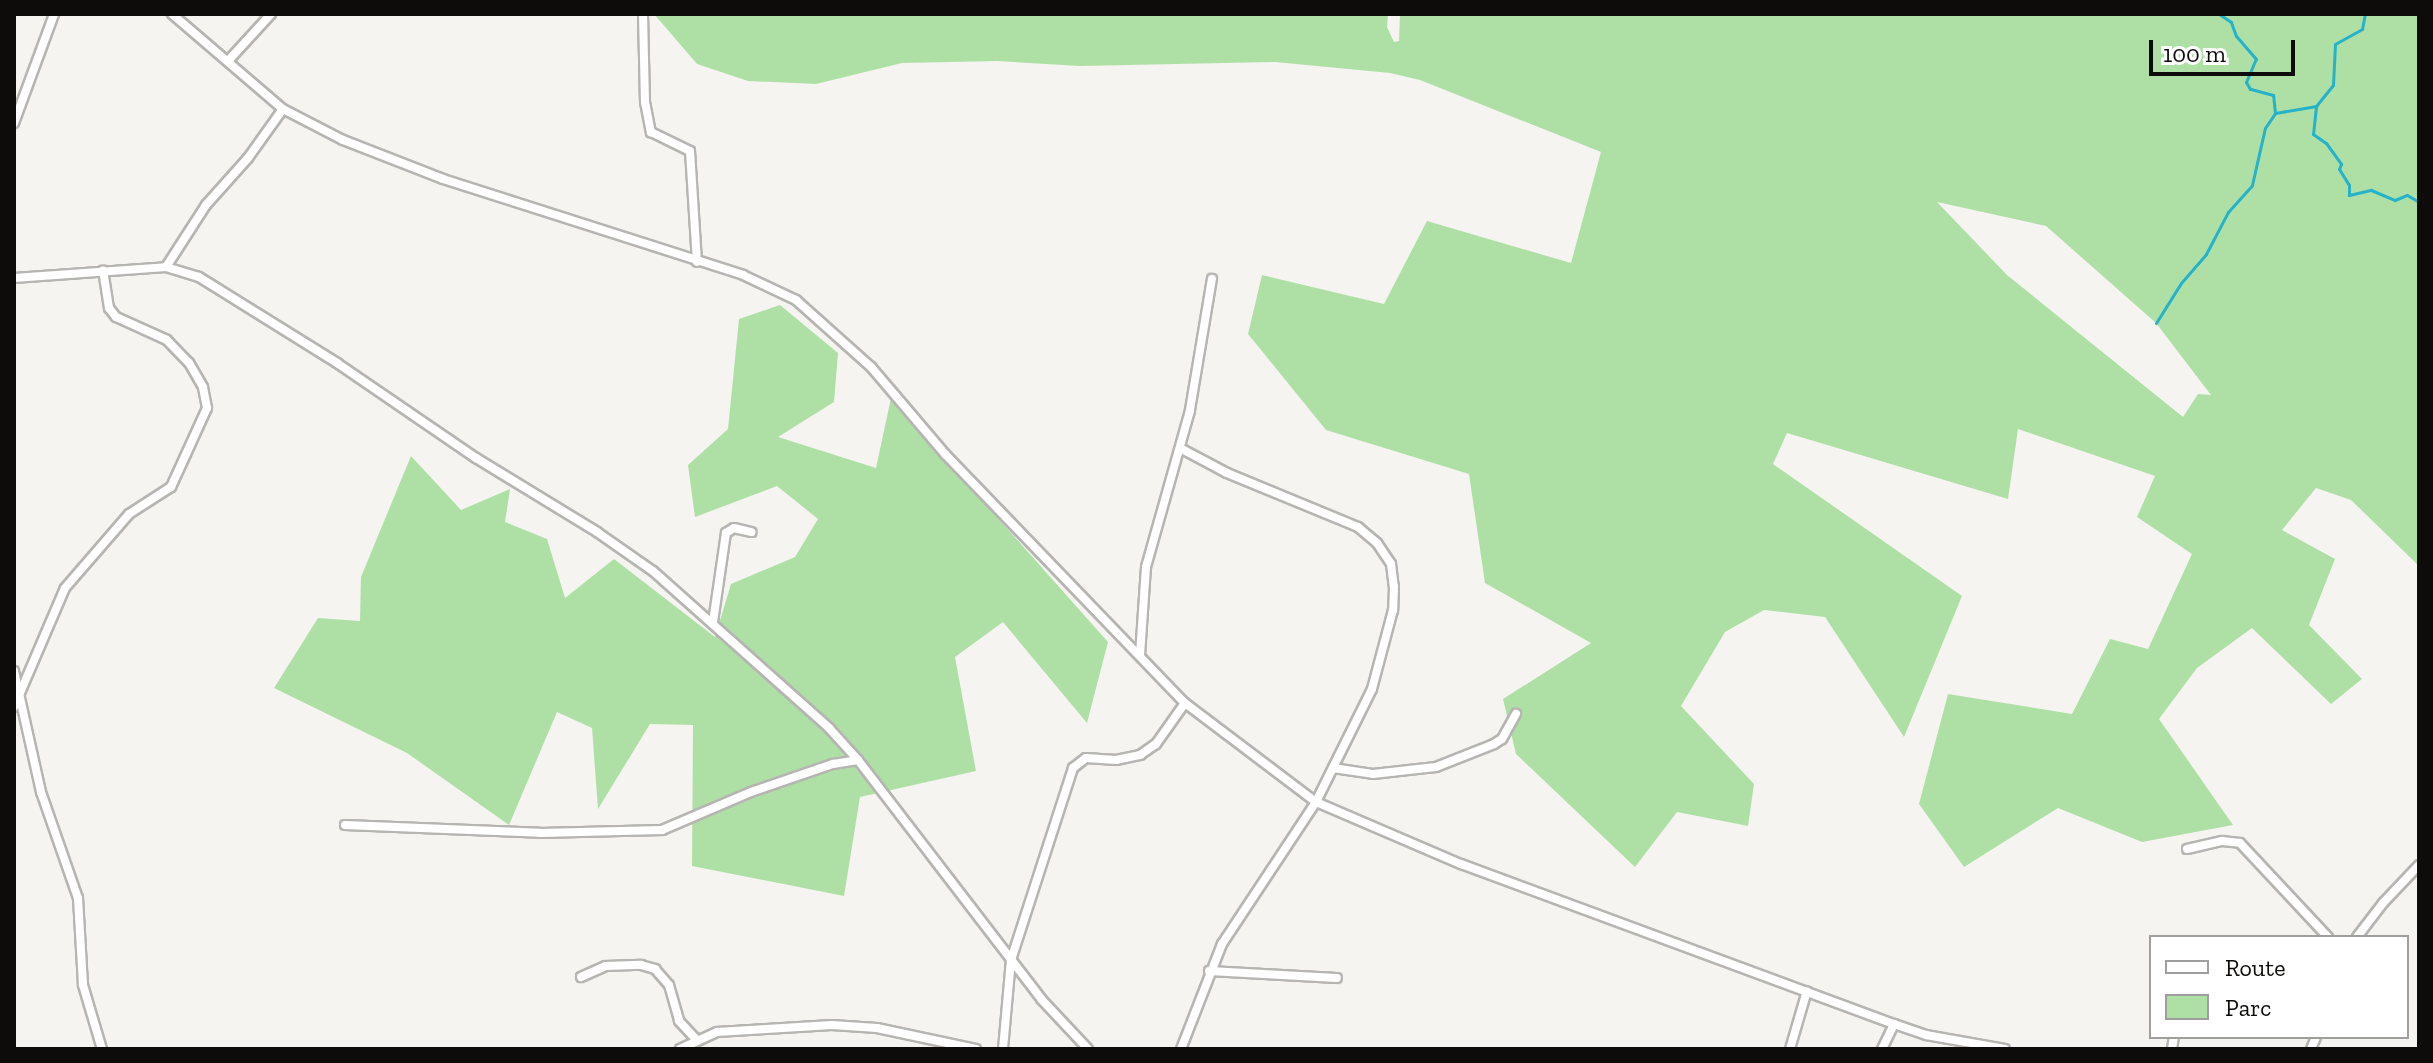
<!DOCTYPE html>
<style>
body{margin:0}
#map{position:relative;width:2433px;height:1063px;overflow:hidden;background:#f5f4f0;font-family:"Zilla Slab",serif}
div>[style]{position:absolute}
.green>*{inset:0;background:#aee0a6}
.stream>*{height:3px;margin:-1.5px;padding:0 1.5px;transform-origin:1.5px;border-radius:1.5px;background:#26b2c9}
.roads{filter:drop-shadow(2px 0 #b6b5b2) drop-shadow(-2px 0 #b6b5b2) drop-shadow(0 2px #b6b5b2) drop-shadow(0 -2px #b6b5b2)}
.minor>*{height:8px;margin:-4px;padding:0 4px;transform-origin:4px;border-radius:4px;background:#fff}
span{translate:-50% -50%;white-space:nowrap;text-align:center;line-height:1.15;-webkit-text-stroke:6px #fff;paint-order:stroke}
.frame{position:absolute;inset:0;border:16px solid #0d0c0b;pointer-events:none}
.legend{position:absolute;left:2149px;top:935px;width:260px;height:104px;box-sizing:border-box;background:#fff;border:2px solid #9e9e9d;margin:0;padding:10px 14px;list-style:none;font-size:24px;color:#0d0c0b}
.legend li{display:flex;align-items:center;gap:16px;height:40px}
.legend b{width:40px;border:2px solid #9e9e9d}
.scale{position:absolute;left:2149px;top:40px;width:146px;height:36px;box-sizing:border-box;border:4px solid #0d0c0b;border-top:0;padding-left:10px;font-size:24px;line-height:28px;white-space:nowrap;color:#0d0c0b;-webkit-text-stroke:6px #fff;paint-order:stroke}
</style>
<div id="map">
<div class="green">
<div style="clip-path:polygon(evenodd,654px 14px,1388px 14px,1387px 27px,1394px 42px,1399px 41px,1400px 14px,2419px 14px,2419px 566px,2351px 500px,2316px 488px,2282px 530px,2335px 559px,2309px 625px,2362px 679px,2331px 704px,2252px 628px,2197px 668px,2159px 719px,2233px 825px,2142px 842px,2058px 808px,1964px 867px,1919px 804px,1948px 694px,2072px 714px,2110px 639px,2148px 649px,2192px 554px,2137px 517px,2155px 476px,2018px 429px,2008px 499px,1787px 433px,1773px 464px,1962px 596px,1904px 737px,1825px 617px,1764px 610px,1725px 632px,1681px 706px,1754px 784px,1748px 826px,1677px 812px,1635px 867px,1516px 754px,1503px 699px,1591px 643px,1485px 583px,1469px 474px,1326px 430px,1248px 334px,1262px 275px,1384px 304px,1427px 221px,1571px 263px,1601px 152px,1420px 80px,1390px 73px,1275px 62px,1080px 66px,997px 61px,902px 63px,816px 84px,748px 81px,697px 64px,654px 14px,1937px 202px,2046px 226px,2156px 323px,2211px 395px,2198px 394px,2183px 417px,2007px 275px,1937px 202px)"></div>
<div style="clip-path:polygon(780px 305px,838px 353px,834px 402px,778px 437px,876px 468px,891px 398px,1108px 642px,1087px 723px,1003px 622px,955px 657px,976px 771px,860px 797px,844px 896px,692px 866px,693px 725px,650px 724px,598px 809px,592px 728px,557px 712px,509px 825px,407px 753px,274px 688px,318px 618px,360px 621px,361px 577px,411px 456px,461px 510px,510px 489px,505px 522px,547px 539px,565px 598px,614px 559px,715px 637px,731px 584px,795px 557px,818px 519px,777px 486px,695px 517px,688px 465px,728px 429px,739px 319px)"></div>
</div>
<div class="stream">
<div style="left:2316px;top:106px;width:28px;rotate:96deg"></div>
<div style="left:2313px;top:134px;width:16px;rotate:35deg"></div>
<div style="left:2326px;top:143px;width:26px;rotate:54deg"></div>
<div style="left:2341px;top:164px;width:5px;rotate:112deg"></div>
<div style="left:2339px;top:169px;width:19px;rotate:58deg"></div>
<div style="left:2349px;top:185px;width:10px;rotate:90deg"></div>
<div style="left:2349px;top:195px;width:23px;rotate:-13deg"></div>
<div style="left:2371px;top:190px;width:26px;rotate:23deg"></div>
<div style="left:2395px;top:200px;width:13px;rotate:-23deg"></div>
<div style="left:2407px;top:195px;width:14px;rotate:30deg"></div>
<div style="left:2275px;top:113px;width:42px;rotate:-9.7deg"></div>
<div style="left:2316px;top:106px;width:27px;rotate:-51deg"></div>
<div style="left:2333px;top:85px;width:41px;rotate:-87.2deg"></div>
<div style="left:2335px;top:44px;width:31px;rotate:-29deg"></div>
<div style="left:2362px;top:29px;width:15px;rotate:-79deg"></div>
<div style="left:2156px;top:323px;width:47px;rotate:-58deg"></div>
<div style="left:2181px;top:283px;width:38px;rotate:-49deg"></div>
<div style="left:2206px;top:254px;width:47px;rotate:-62.4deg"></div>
<div style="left:2228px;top:212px;width:36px;rotate:-48deg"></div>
<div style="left:2252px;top:185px;width:58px;rotate:-77.2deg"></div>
<div style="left:2265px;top:128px;width:18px;rotate:-56deg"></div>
<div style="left:2275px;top:113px;width:18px;rotate:-96deg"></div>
<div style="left:2273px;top:95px;width:24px;rotate:-165deg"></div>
<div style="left:2250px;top:89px;width:8px;rotate:-120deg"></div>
<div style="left:2246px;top:82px;width:25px;rotate:-67deg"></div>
<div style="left:2256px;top:59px;width:30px;rotate:-131deg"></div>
<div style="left:2236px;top:36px;width:15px;rotate:-110deg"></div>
<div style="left:2231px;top:22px;width:14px;rotate:-146deg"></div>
</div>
<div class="roads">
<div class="minor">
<div style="left:172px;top:14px;width:146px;rotate:40.6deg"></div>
<div style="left:283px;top:109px;width:68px;rotate:27.3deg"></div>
<div style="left:343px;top:140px;width:107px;rotate:21.3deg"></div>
<div style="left:443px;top:179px;width:315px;rotate:17.7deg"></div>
<div style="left:743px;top:275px;width:59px;rotate:25.3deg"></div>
<div style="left:796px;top:300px;width:101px;rotate:41.8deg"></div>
<div style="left:871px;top:367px;width:114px;rotate:49.6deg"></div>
<div style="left:945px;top:454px;width:346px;rotate:46.1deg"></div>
<div style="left:1185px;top:703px;width:164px;rotate:37.1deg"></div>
<div style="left:1316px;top:802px;width:158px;rotate:23.2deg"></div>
<div style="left:1461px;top:864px;width:462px;rotate:20.3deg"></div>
<div style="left:1894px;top:1024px;width:34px;rotate:19deg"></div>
<div style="left:1926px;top:1035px;width:80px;rotate:10deg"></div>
<div style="left:643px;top:14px;width:88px;rotate:88.7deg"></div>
<div style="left:645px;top:102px;width:31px;rotate:79deg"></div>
<div style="left:651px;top:132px;width:43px;rotate:26deg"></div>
<div style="left:690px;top:151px;width:111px;rotate:86.4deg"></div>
<div style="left:228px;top:61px;width:64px;rotate:-47.5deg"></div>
<div style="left:14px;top:123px;width:116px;rotate:-69.8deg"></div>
<div style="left:166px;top:267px;width:74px;rotate:-57.2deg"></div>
<div style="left:206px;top:205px;width:63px;rotate:-48.2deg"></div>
<div style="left:248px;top:158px;width:60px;rotate:-54.5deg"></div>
<div style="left:14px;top:278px;width:152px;rotate:-4.1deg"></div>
<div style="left:166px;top:267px;width:34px;rotate:17deg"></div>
<div style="left:199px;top:277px;width:163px;rotate:31.9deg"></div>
<div style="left:337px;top:363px;width:168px;rotate:34.4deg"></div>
<div style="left:476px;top:458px;width:142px;rotate:31.4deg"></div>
<div style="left:597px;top:532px;width:68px;rotate:34.9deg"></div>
<div style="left:653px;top:571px;width:236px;rotate:41.7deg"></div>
<div style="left:829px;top:728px;width:43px;rotate:47.8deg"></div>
<div style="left:858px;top:760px;width:302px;rotate:52.5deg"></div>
<div style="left:1042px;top:1000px;width:67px;rotate:46.8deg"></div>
<div style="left:1180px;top:448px;width:53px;rotate:28deg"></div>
<div style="left:1227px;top:473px;width:142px;rotate:22.4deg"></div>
<div style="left:1358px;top:527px;width:25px;rotate:40deg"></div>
<div style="left:1377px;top:543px;width:25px;rotate:56deg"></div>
<div style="left:1391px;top:564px;width:23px;rotate:83deg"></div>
<div style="left:1394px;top:587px;width:23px;rotate:92deg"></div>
<div style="left:1393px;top:610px;width:82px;rotate:104.9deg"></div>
<div style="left:1372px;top:689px;width:126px;rotate:116.4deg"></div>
<div style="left:1316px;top:802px;width:170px;rotate:123.5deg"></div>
<div style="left:1222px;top:944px;width:113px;rotate:111.3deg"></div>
<div style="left:713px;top:622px;width:90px;rotate:-81.7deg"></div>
<div style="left:726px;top:533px;width:9px;rotate:-32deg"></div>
<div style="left:734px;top:528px;width:18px;rotate:13deg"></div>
<div style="left:1140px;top:655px;width:88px;rotate:-86.1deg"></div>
<div style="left:1146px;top:567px;width:163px;rotate:-74.3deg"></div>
<div style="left:1190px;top:410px;width:133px;rotate:-80.5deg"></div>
<div style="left:14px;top:671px;width:124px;rotate:77.4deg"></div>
<div style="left:41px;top:792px;width:112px;rotate:70.8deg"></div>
<div style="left:78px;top:898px;width:87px;rotate:86.7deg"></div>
<div style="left:83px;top:985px;width:67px;rotate:73.5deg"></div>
<div style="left:14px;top:707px;width:129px;rotate:-66.8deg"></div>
<div style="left:65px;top:588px;width:98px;rotate:-49.1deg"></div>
<div style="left:129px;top:514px;width:50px;rotate:-32.7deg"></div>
<div style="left:171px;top:487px;width:87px;rotate:-65.5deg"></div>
<div style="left:207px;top:408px;width:21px;rotate:-101deg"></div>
<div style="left:203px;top:387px;width:28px;rotate:-120deg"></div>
<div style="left:189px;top:363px;width:32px;rotate:-134deg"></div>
<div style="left:167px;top:340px;width:56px;rotate:-155.7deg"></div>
<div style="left:116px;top:317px;width:11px;rotate:-128deg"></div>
<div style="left:109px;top:308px;width:38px;rotate:-99deg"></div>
<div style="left:1333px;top:768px;width:40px;rotate:8.5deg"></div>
<div style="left:1373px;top:774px;width:63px;rotate:-6.3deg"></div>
<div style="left:1436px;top:767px;width:62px;rotate:-21.6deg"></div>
<div style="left:1494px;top:744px;width:9px;rotate:-32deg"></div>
<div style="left:1502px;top:739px;width:29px;rotate:-61deg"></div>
<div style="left:345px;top:825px;width:195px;rotate:2.3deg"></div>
<div style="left:540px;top:833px;width:122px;rotate:-1.4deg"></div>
<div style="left:662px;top:830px;width:97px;rotate:-23.1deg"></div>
<div style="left:751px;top:792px;width:87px;rotate:-18.9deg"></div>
<div style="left:833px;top:764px;width:25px;rotate:-9deg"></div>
<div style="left:2187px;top:849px;width:36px;rotate:-13deg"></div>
<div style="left:2222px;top:841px;width:18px;rotate:6deg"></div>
<div style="left:2240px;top:843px;width:129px;rotate:46.9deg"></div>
<div style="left:2357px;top:937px;width:43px;rotate:-52.6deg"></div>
<div style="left:2383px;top:903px;width:52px;rotate:-46.5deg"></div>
<div style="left:1209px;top:971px;width:128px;rotate:3.1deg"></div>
<div style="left:581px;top:977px;width:27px;rotate:-24deg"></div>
<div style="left:606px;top:966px;width:35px;rotate:-2deg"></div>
<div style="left:641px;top:965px;width:15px;rotate:16deg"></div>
<div style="left:655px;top:969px;width:21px;rotate:49deg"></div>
<div style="left:669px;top:985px;width:37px;rotate:74deg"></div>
<div style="left:679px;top:1021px;width:25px;rotate:47deg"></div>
<div style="left:680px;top:1049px;width:41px;rotate:-24.7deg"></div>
<div style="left:717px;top:1032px;width:115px;rotate:-3.5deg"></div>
<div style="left:832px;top:1025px;width:45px;rotate:3.8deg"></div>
<div style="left:877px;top:1028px;width:101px;rotate:12deg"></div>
<div style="left:1003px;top:1049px;width:89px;rotate:-84.9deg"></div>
<div style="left:1011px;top:960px;width:202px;rotate:-72.1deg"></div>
<div style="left:1073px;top:768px;width:16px;rotate:-38deg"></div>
<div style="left:1086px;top:758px;width:30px;rotate:4deg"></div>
<div style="left:1116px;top:760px;width:25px;rotate:-12deg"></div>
<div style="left:1140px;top:755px;width:19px;rotate:-35deg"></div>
<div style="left:1156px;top:744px;width:50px;rotate:-54.7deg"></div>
<div style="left:1790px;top:1049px;width:60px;rotate:-73.7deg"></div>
<div style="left:1882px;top:1049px;width:28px;rotate:-64deg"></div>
<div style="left:2172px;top:1049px;width:12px;rotate:-81deg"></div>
<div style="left:2311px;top:1049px;width:13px;rotate:-67deg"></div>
</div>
</div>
<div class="frame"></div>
<ul class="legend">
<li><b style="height:10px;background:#fff"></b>Route</li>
<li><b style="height:22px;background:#aee0a6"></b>Parc</li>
</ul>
<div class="scale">100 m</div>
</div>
